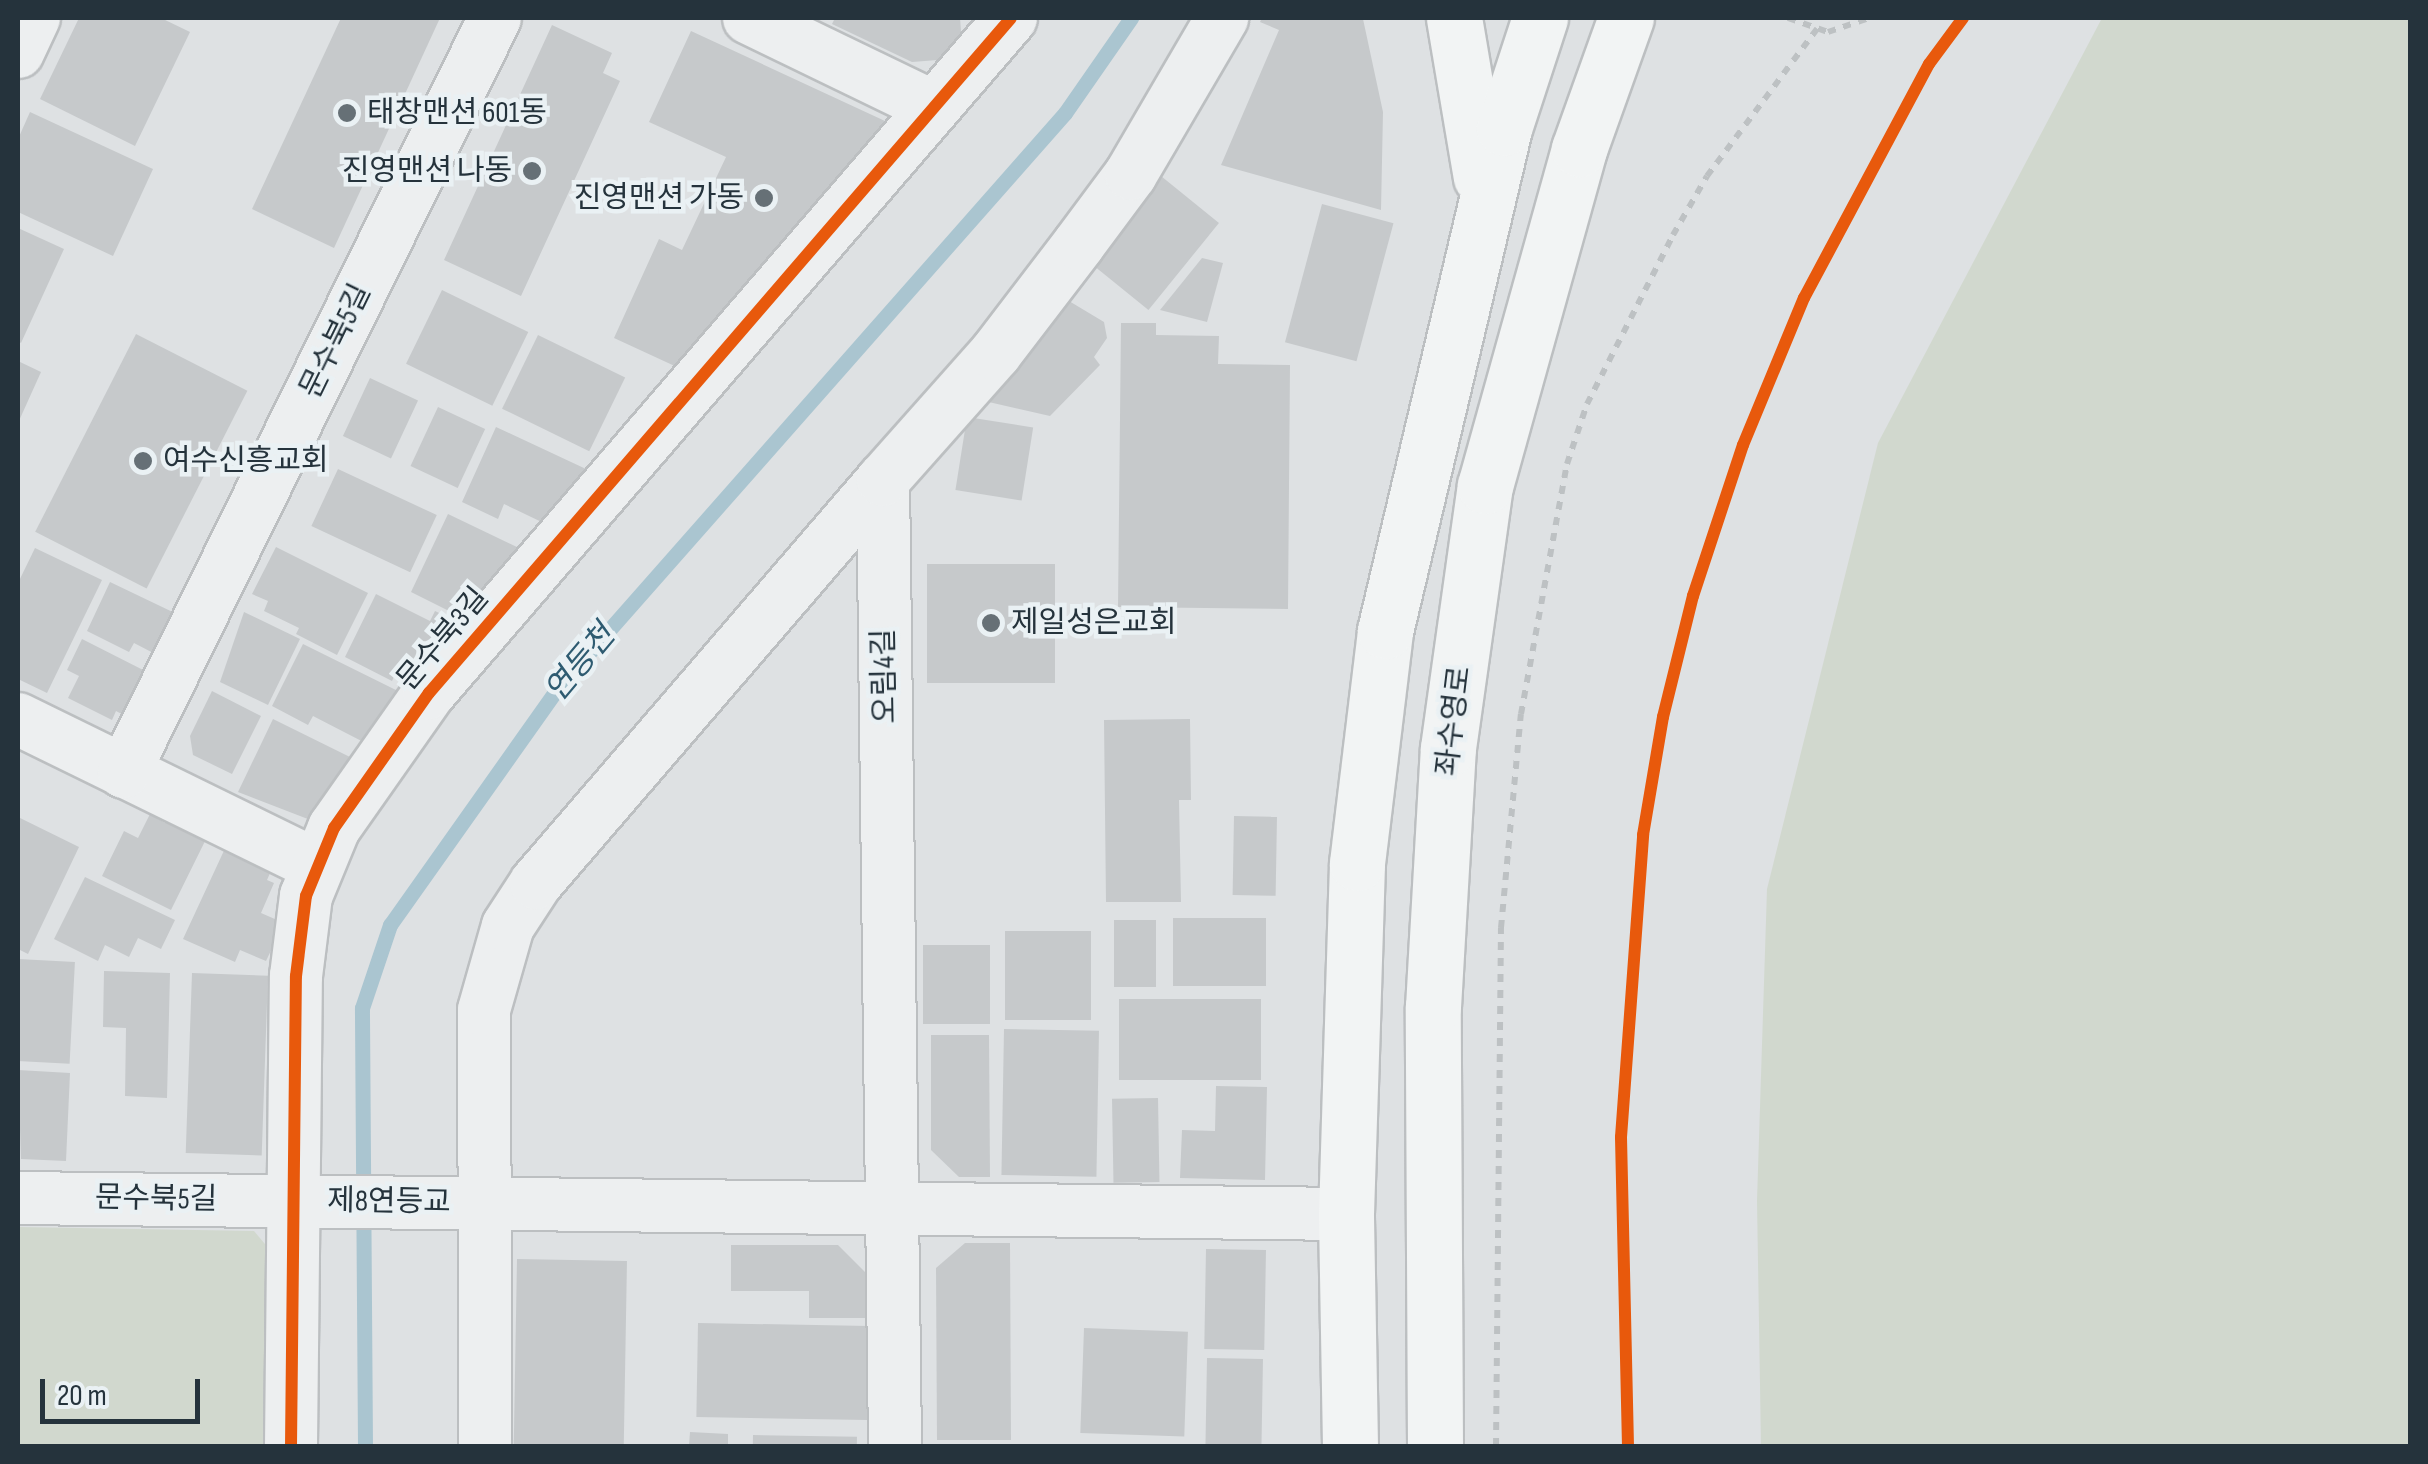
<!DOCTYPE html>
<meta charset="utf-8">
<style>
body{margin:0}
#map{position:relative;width:2428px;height:1464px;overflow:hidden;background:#dee1e3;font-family:"Sofia Sans Condensed","Noto Sans KR",sans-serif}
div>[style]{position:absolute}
.green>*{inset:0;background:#d1d8ce}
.stream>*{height:15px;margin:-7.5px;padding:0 7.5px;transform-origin:7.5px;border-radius:7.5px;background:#aac5d0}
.building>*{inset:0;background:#c6c9cb;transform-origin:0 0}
.path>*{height:6px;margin-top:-3px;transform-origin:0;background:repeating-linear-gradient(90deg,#bdc1c3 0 8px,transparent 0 16px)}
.roads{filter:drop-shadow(2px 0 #bcbfc1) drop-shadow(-2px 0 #bcbfc1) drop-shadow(0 2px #bcbfc1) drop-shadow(0 -2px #bcbfc1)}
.street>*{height:52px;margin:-26px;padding:0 26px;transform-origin:26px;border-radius:26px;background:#edeff0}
.primary>*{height:55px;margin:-27.5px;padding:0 27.5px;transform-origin:27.5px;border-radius:27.5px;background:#f2f4f4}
.cycleway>*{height:12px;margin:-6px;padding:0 6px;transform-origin:6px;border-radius:6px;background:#e8590c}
.dots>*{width:28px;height:28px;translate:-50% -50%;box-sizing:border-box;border:5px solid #eaf1f4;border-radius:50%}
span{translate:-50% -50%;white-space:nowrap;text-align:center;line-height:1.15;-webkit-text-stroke:9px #eaf1f4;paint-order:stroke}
.poi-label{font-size:30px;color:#25333c}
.left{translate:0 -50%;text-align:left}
.right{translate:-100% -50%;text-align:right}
.street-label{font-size:30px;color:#25333c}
.water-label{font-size:32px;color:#2e5b71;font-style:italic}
.frame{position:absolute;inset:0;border:20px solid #25333c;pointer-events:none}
.scale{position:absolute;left:40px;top:1379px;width:160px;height:45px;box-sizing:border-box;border:5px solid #25333c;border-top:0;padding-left:12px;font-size:30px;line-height:35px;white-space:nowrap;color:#25333c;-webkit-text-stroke:8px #eaf1f4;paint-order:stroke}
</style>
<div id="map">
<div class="green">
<div style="clip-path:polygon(2102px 18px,2410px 18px,2410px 1446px,1761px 1446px,1757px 1201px,1767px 889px,1878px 443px)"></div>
<div style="clip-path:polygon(18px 1227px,254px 1231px,270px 1250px,265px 1446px,18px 1446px)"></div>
</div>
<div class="stream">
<div style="left:365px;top:1446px;width:438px;rotate:-90.4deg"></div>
<div style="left:362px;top:1008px;width:88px;rotate:-71.4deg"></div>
<div style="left:390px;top:925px;width:289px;rotate:-54.7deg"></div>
<div style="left:557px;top:689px;width:768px;rotate:-48.59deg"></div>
<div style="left:1065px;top:113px;width:116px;rotate:-55.2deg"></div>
</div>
<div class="building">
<div style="clip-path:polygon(79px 18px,161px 18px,190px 32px,135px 146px,40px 99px)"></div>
<div style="clip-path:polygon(341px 18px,440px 18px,334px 248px,252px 209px)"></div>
<div style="clip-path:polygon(835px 18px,960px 18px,963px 58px,912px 62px,832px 24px)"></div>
<div style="clip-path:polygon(1262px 18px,1363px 19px,1383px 112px,1381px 210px,1221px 165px,1279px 30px,1260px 22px)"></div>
<div style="clip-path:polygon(552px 25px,612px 53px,603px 73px,620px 81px,521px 296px,444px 260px)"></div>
<div style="clip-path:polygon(691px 31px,885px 121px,679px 368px,614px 338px,659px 239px,682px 250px,726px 157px,649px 122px)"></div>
<div style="clip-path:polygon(30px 112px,153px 169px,113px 256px,18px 212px,18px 139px)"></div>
<div style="left:1156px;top:172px;width:81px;height:112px;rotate:39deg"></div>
<div style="left:1322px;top:204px;width:74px;height:143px;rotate:15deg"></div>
<div style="clip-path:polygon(18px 228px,64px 249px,21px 343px,18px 341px)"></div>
<div style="clip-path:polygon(1202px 258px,1223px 263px,1207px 322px,1160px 310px)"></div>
<div style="left:442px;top:290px;width:96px;height:82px;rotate:26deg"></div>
<div style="clip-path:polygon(1064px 298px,1104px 322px,1107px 338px,1094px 357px,1100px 365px,1050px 416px,980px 400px)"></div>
<div style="clip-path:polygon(1121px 323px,1156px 323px,1156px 335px,1219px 336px,1218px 364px,1290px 365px,1288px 609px,1118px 607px)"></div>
<div style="left:136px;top:334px;width:125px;height:222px;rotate:27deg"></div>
<div style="left:538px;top:335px;width:97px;height:82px;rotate:26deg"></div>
<div style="clip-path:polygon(18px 361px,41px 372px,18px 423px)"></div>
<div style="left:370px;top:378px;width:53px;height:64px;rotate:25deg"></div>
<div style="left:438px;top:407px;width:52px;height:65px;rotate:25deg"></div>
<div style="left:967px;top:417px;width:67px;height:74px;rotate:9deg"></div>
<div style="clip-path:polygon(496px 427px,586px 469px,567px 510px,550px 526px,504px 504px,498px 519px,462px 502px)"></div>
<div style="left:338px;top:469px;width:109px;height:63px;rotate:25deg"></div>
<div style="clip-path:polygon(448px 514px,519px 548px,469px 621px,411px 592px)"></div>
<div style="clip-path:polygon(276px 547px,368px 593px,337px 655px,296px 634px,299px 628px,264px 611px,268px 601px,252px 594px)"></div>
<div style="clip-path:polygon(35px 548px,102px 580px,47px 693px,18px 679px,18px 583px)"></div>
<div style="left:927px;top:564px;width:128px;height:119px"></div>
<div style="clip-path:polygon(110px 582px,181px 616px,161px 657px,134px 643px,129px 652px,87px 631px)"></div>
<div style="clip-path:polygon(376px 594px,430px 621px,435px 611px,458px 622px,419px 682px,397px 670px,392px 681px,345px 657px)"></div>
<div style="clip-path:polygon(244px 612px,300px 639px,268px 705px,220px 682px)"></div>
<div style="clip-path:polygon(82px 639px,153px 675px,131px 719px,116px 711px,112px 720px,68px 698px,79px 676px,67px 670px)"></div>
<div style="clip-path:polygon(303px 644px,404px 694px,377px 749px,313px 716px,308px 725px,272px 706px)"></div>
<div style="clip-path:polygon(212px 691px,261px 716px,232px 774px,193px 755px,190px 736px)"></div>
<div style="clip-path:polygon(273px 719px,352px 758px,313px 821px,238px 792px)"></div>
<div style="clip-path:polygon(1190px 719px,1191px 800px,1179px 800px,1181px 902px,1106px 902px,1104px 720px)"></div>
<div style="clip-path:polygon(171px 811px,210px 831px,171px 910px,102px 876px,124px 831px,138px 838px,150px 814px,165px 823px)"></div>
<div style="left:1234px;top:816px;width:43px;height:79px;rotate:1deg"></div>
<div style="clip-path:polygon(18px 817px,79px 847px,28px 954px,18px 949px)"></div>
<div style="clip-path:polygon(228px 842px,274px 864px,267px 880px,274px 883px,261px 913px,284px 923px,266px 961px,240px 950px,235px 962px,183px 939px)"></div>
<div style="clip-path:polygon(85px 877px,175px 920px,161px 949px,138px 938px,129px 957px,105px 945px,98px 961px,54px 939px)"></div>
<div style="left:1173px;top:918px;width:93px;height:68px"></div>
<div style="left:1114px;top:920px;width:42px;height:67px"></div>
<div style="left:1005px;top:931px;width:86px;height:89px"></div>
<div style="left:923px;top:945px;width:67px;height:79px"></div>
<div style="left:18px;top:959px;width:57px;height:102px;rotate:3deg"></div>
<div style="clip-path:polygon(104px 971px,170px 973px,167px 1098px,125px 1096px,126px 1028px,103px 1027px)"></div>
<div style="left:192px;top:973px;width:76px;height:180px;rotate:2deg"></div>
<div style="left:1119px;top:999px;width:142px;height:81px"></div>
<div style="left:1004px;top:1029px;width:95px;height:146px;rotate:1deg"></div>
<div style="clip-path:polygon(931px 1035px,989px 1035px,990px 1177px,959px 1177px,931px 1150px)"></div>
<div style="clip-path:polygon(18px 1070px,70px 1073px,66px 1161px,21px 1159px)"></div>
<div style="clip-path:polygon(1216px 1086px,1267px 1087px,1265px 1180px,1180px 1178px,1182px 1130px,1215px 1131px)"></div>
<div style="left:1158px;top:1098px;width:84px;height:46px;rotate:89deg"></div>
<div style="clip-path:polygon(965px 1243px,1010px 1243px,1011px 1440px,937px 1440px,936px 1268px)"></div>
<div style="clip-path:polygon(731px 1245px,838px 1245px,872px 1279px,871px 1318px,809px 1318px,809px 1291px,731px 1291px)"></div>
<div style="left:1206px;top:1249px;width:60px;height:100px;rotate:1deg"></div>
<div style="left:517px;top:1259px;width:110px;height:187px;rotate:1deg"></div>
<div style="left:698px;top:1323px;width:171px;height:94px;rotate:1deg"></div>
<div style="left:1084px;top:1328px;width:104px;height:105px;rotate:2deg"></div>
<div style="left:1207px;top:1358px;width:56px;height:88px;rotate:1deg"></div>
<div style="clip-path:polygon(690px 1432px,728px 1434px,728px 1446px,689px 1446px)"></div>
<div style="left:753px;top:1435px;width:104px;height:11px;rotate:1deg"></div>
</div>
<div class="path">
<div style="left:1788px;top:18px;width:42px;rotate:19.3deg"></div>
<div style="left:1828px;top:32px;width:43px;rotate:-18.9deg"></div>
<div style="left:1496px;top:1446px;width:518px;rotate:-89.45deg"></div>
<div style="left:1501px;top:928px;width:215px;rotate:-84.7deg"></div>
<div style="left:1521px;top:714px;width:254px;rotate:-79.6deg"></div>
<div style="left:1567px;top:464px;width:63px;rotate:-71.6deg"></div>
<div style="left:1587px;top:404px;width:190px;rotate:-63deg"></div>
<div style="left:1673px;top:235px;width:68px;rotate:-60deg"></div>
<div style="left:1707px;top:176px;width:184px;rotate:-53.2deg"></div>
</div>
<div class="roads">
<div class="street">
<div style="left:749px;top:18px;width:202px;rotate:25.8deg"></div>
<div style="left:18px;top:52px;width:38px;rotate:-65deg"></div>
<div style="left:18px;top:719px;width:332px;rotate:26.1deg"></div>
<div style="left:124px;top:772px;width:840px;rotate:-63.8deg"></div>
<div style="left:18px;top:1198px;width:1328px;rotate:0.69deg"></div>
<div style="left:291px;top:1446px;width:470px;rotate:-89.4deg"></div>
<div style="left:296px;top:976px;width:81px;rotate:-82.9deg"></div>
<div style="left:306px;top:896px;width:74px;rotate:-67.6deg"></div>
<div style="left:334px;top:828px;width:165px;rotate:-54.9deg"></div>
<div style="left:429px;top:693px;width:891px;rotate:-49.23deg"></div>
<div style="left:485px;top:1446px;width:436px;rotate:-90.1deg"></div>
<div style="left:484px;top:1010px;width:87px;rotate:-74.1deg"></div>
<div style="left:508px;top:926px;width:51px;rotate:-56.9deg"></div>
<div style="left:536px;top:883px;width:532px;rotate:-49.27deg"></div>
<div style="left:895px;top:1446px;width:966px;rotate:-90.71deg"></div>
<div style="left:883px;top:480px;width:169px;rotate:-48.4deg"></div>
<div style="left:995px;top:354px;width:138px;rotate:-52.6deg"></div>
<div style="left:1079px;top:244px;width:87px;rotate:-53.4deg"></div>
<div style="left:1131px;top:174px;width:181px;rotate:-59.7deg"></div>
</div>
<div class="primary">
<div style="left:1454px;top:18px;width:161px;rotate:80.4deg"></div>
<div style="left:1350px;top:1446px;width:232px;rotate:-91deg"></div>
<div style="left:1346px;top:1214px;width:351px;rotate:-88.2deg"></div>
<div style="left:1357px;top:863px;width:234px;rotate:-83.1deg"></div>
<div style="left:1385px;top:631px;width:517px;rotate:-76.69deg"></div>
<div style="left:1504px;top:128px;width:116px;rotate:-71.9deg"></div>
<div style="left:1435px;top:1446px;width:439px;rotate:-90.3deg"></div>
<div style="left:1433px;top:1007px;width:259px;rotate:-86.7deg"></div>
<div style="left:1448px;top:748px;width:265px;rotate:-82deg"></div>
<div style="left:1485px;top:486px;width:350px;rotate:-74.4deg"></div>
<div style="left:1579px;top:149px;width:139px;rotate:-70.3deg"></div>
</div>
</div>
<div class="cycleway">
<div style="left:291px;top:1446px;width:470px;rotate:-89.4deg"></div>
<div style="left:296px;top:976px;width:81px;rotate:-82.9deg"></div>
<div style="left:306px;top:896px;width:74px;rotate:-67.6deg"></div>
<div style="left:334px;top:828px;width:165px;rotate:-54.9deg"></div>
<div style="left:429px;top:693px;width:891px;rotate:-49.23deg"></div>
<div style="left:1628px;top:1446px;width:309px;rotate:-91.3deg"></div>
<div style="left:1621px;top:1137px;width:303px;rotate:-85.8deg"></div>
<div style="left:1643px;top:835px;width:120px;rotate:-80.4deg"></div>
<div style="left:1663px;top:717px;width:125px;rotate:-76.1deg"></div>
<div style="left:1693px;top:596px;width:159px;rotate:-71.7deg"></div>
<div style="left:1743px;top:445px;width:159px;rotate:-67.5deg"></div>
<div style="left:1804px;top:298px;width:265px;rotate:-61.9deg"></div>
<div style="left:1929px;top:64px;width:57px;rotate:-53.5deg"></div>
</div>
<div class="dots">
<div style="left:347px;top:113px;background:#667076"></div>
<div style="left:532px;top:171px;background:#667076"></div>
<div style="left:764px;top:198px;background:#667076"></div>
<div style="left:143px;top:461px;background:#667076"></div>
<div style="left:991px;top:623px;background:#667076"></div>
</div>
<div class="poi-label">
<span class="left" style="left:367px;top:113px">태창맨션 601동</span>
<span class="right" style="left:512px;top:171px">진영맨션 나동</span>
<span class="right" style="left:744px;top:198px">진영맨션 가동</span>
<span class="left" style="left:163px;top:461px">여수신흥교회</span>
<span class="left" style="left:1011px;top:623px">제일성은교회</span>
</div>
<div class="street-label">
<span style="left:336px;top:341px;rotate:-64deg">문수북5길</span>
<span style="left:443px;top:639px;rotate:-50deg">문수북3길</span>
<span style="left:885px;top:676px;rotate:-91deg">오림4길</span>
<span style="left:1454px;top:721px;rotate:-83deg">좌수영로</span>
<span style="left:156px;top:1199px;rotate:1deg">문수북5길</span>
<span style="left:389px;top:1202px;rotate:1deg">제8연등교</span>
</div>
<div class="water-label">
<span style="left:581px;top:664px;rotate:-50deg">연등천</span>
</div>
<div class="frame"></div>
<div class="scale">20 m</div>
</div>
